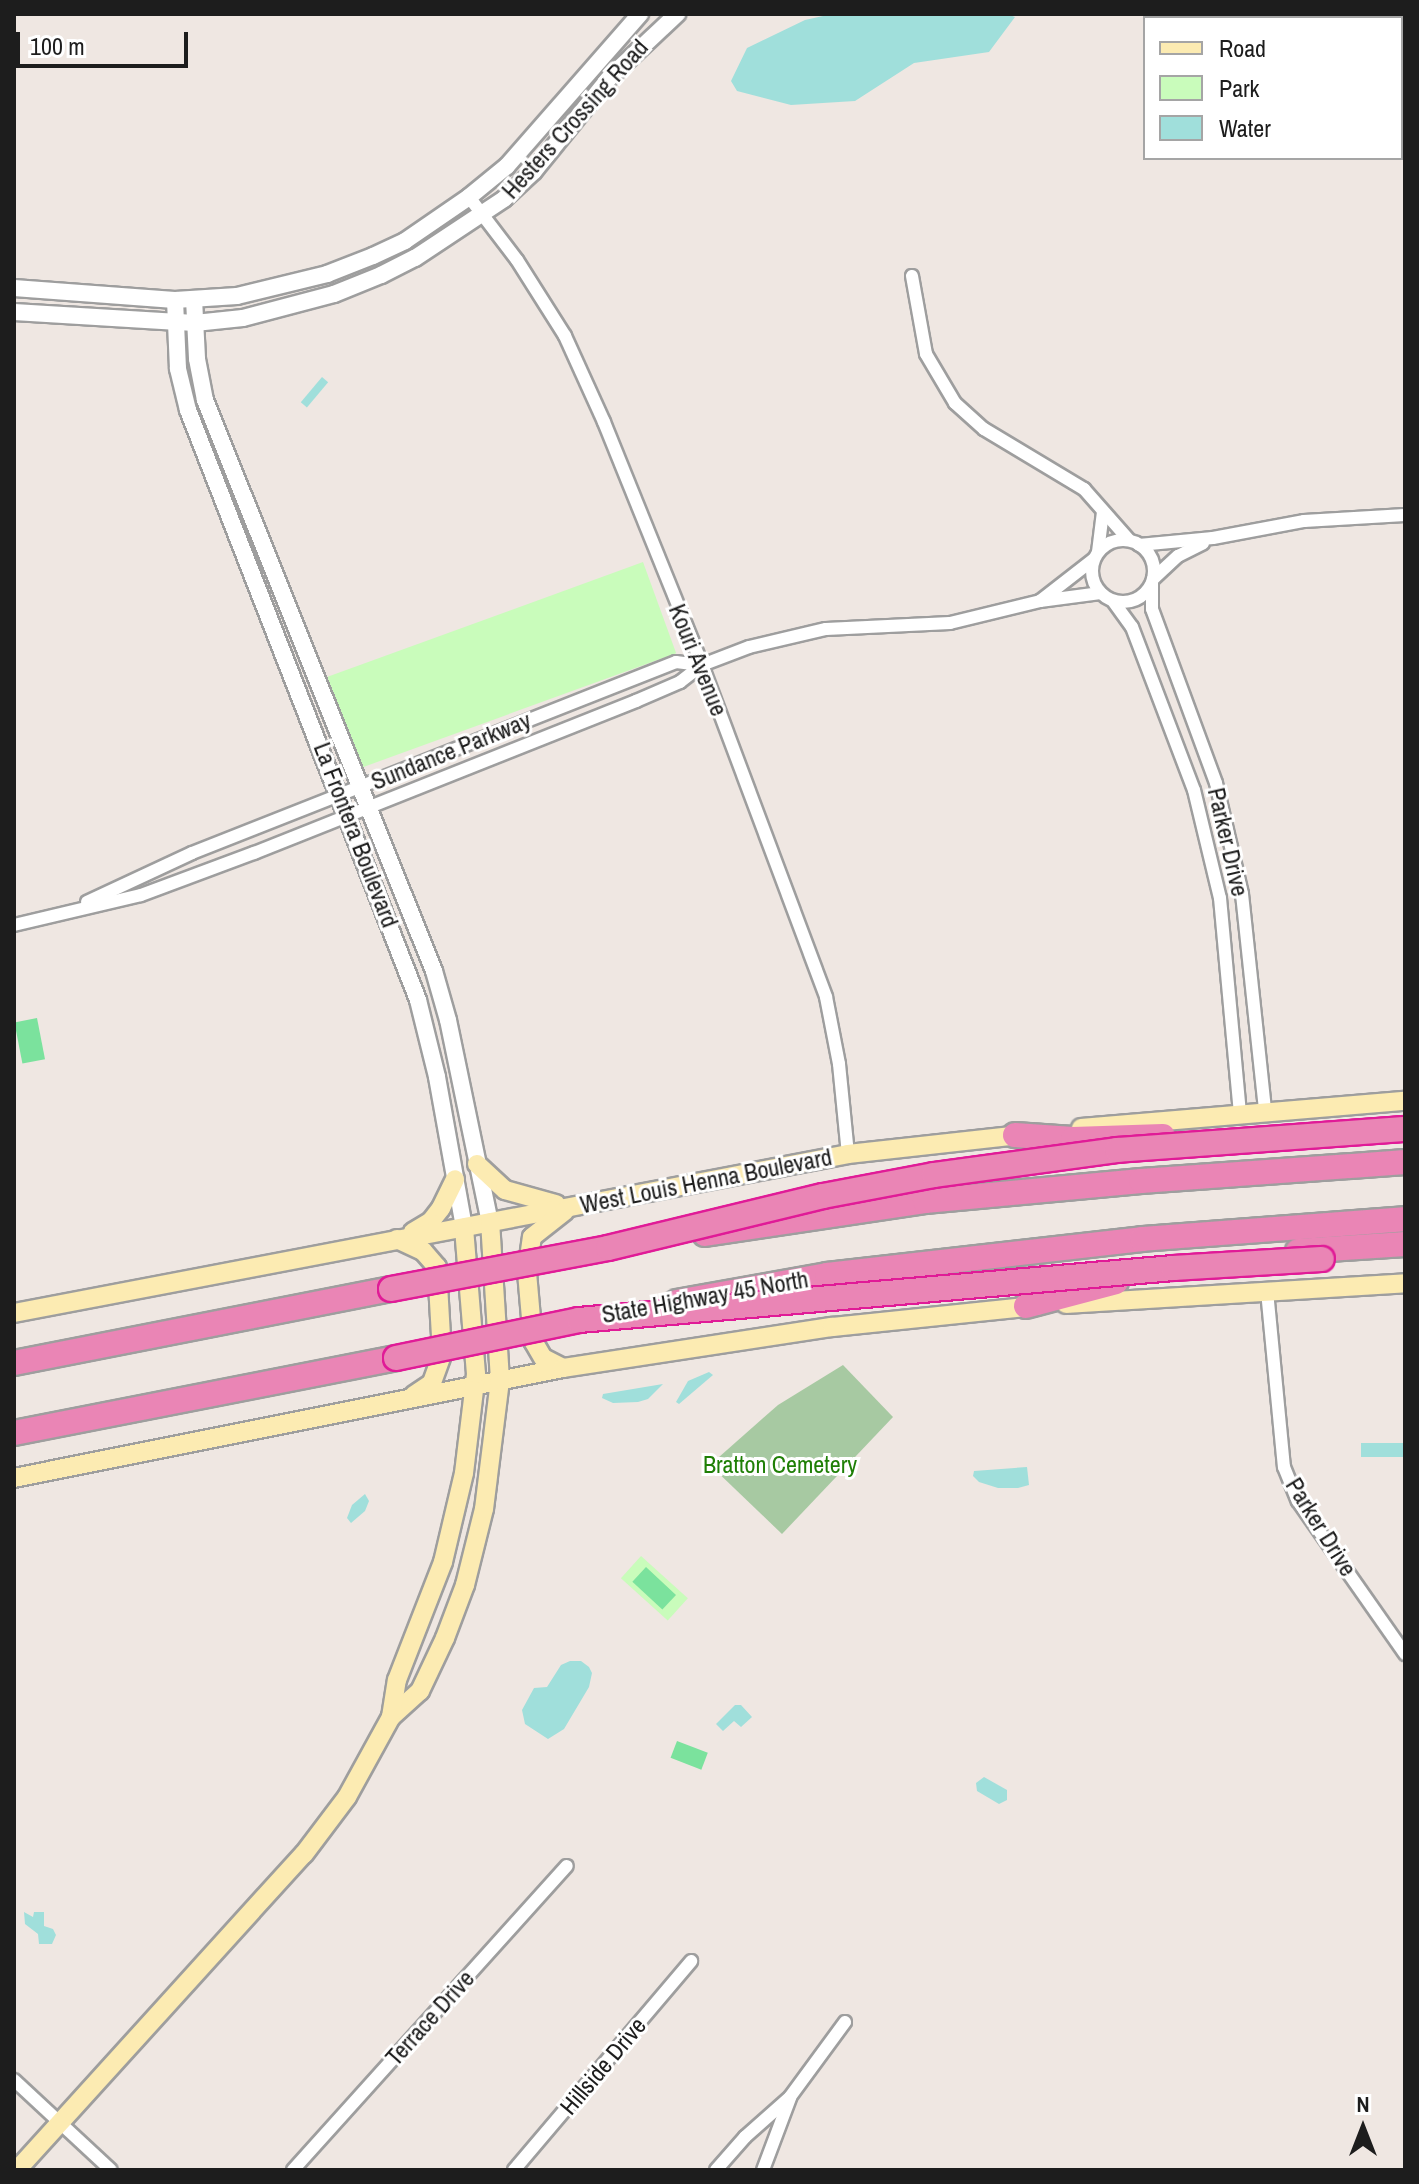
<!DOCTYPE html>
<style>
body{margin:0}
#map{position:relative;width:1419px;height:2184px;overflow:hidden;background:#efe7e2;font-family:"Archivo Narrow",sans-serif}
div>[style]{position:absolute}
.cemetery>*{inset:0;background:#a7c9a2}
.park>*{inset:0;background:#c9fcbb;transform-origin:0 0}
.pitch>*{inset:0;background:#7be29d;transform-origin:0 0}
.water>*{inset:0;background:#a0dfdb;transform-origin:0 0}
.roads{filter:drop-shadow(2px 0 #9e9e9e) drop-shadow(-2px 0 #9e9e9e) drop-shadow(0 2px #9e9e9e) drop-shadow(0 -2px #9e9e9e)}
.minor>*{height:12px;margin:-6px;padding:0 6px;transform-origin:6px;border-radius:6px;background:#fff}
.minor>.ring{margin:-6px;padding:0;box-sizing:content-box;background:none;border:12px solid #fff;border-radius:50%}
.tertiary>*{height:16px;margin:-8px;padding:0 8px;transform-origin:8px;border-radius:8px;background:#fff}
.secondary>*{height:18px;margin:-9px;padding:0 9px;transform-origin:9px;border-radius:9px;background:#fcebb2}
.motorway>*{height:24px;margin:-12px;padding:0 12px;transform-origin:12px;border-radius:12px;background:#ea85b5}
.bridges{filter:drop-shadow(2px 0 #e01b97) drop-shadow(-2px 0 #e01b97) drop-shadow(0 2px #e01b97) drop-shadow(0 -2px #e01b97)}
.motorway-bridge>*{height:24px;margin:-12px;padding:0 12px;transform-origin:12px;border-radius:12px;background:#ea85b5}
span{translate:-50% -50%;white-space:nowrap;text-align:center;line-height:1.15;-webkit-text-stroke:6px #fff;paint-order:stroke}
.street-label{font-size:24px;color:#1d1d1d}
.park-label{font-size:24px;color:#1f7f06}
.frame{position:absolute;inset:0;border:16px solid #1d1d1d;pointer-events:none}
.legend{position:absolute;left:1143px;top:16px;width:260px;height:144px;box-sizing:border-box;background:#fff;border:2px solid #a5a5a5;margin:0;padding:10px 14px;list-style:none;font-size:24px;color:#1d1d1d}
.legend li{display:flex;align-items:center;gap:16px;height:40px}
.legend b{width:40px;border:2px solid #a5a5a5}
.north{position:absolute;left:1323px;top:2088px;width:80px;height:80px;-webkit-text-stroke:6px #fff;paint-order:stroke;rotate:0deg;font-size:22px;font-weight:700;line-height:32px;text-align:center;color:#1d1d1d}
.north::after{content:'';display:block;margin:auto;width:28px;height:36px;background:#1d1d1d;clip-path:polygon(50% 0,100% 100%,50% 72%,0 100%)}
.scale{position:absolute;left:16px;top:32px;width:172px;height:36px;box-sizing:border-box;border:4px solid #1d1d1d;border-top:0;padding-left:10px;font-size:24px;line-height:28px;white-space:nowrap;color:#1d1d1d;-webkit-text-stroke:6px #fff;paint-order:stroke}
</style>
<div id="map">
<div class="cemetery">
<div style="clip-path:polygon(843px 1365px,893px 1417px,782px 1534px,710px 1465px,778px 1405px)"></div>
</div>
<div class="park">
<div style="left:643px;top:562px;width:97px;height:340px;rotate:70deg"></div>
<div style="left:641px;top:1556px;width:63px;height:30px;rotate:42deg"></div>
</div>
<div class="pitch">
<div style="left:37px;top:1018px;width:42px;height:23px;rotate:79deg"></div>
<div style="left:646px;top:1567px;width:41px;height:20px;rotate:43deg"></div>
<div style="left:677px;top:1741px;width:33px;height:18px;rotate:21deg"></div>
</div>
<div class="water">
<div style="clip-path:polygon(832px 14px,1007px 14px,1015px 17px,989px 52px,914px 63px,855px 101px,791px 105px,737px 91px,731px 81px,747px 48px,805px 20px)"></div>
<div style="left:322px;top:377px;width:8px;height:33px;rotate:40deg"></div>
<div style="clip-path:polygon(709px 1372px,713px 1375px,679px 1404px,676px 1402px,688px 1381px)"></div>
<div style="clip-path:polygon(663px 1384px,648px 1399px,638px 1402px,613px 1403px,602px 1398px,603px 1394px)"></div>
<div style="left:1361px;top:1443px;width:44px;height:14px"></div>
<div style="clip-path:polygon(1027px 1467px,1029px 1485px,1018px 1488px,998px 1488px,979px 1482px,973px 1476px,974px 1471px)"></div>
<div style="clip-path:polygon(365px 1494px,369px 1501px,365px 1511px,351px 1523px,347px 1518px,352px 1505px)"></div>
<div style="clip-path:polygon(570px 1661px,581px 1661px,589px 1667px,592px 1673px,589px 1687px,564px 1729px,548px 1739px,525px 1724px,522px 1710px,534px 1688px,547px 1687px,561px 1665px)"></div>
<div style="clip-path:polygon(735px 1705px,741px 1705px,752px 1717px,741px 1727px,734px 1721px,723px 1731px,716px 1724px)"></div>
<div style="clip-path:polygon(984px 1777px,1007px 1790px,1007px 1800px,999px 1804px,977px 1791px,976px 1783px)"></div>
<div style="clip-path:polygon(24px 1912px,33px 1917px,34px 1912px,44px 1912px,44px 1926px,53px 1929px,56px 1935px,52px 1944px,39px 1944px,38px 1934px,25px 1924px)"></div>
</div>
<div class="roads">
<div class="minor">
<div style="left:469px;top:197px;width:79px;rotate:52.7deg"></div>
<div style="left:517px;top:260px;width:90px;rotate:57.7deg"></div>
<div style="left:565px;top:336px;width:94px;rotate:65.6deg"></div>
<div style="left:604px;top:422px;width:262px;rotate:68deg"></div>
<div style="left:702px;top:665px;width:354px;rotate:69.5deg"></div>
<div style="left:826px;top:997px;width:68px;rotate:79deg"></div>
<div style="left:839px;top:1064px;width:90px;rotate:84.3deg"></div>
<div style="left:912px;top:276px;width:79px;rotate:79.8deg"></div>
<div style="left:926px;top:354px;width:57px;rotate:59.4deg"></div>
<div style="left:955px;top:403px;width:39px;rotate:42deg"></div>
<div style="left:984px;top:429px;width:117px;rotate:31deg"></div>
<div style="left:1084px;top:489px;width:68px;rotate:48.6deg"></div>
<div class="ring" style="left:1092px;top:540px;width:50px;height:50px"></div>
<div style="left:1139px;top:545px;width:74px;rotate:-5.4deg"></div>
<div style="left:1213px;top:538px;width:93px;rotate:-10.6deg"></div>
<div style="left:1304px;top:521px;width:101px;rotate:-3.4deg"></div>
<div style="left:1098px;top:552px;width:40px;rotate:-82.9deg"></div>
<div style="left:1153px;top:579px;width:34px;rotate:-43deg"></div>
<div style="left:1178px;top:556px;width:28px;rotate:-27deg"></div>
<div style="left:1152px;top:583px;width:26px;rotate:90deg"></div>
<div style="left:1152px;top:609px;width:185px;rotate:69.8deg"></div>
<div style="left:1216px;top:783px;width:114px;rotate:76.8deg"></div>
<div style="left:1242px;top:894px;width:217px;rotate:83.9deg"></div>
<div style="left:1040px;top:601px;width:68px;rotate:-37.9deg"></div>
<div style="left:1113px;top:601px;width:32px;rotate:54deg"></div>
<div style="left:1132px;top:627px;width:174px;rotate:69.2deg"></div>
<div style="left:1194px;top:790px;width:111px;rotate:76.5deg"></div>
<div style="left:1220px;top:898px;width:215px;rotate:84.7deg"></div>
<div style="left:87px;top:902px;width:116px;rotate:-25deg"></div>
<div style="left:192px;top:853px;width:520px;rotate:-21.54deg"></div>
<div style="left:676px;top:662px;width:26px;rotate:7deg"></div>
<div style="left:14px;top:925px;width:130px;rotate:-13.3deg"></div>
<div style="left:141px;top:895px;width:121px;rotate:-20.4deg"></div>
<div style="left:254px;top:853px;width:411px;rotate:-21.7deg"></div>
<div style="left:636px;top:701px;width:48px;rotate:-23.4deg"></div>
<div style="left:680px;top:682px;width:28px;rotate:-38deg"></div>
<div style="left:702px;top:665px;width:50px;rotate:-21deg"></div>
<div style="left:749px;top:647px;width:79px;rotate:-13.2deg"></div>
<div style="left:826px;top:629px;width:124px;rotate:-2.8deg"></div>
<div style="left:950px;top:623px;width:93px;rotate:-13.7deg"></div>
<div style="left:1040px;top:601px;width:61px;rotate:-7.6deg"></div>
<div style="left:1267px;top:1291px;width:177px;rotate:84.5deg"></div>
<div style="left:1284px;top:1467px;width:37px;rotate:68deg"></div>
<div style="left:1298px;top:1501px;width:187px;rotate:55deg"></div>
<div style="left:14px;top:2080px;width:132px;rotate:42.9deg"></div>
<div style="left:293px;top:2170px;width:409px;rotate:-48deg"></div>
<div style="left:514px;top:2170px;width:274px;rotate:-49.7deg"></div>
<div style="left:716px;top:2170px;width:44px;rotate:-48.7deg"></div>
<div style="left:745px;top:2137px;width:60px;rotate:-41.6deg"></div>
<div style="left:790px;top:2097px;width:93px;rotate:-53.7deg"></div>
<div style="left:763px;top:2170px;width:77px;rotate:-69.4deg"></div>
</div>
<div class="tertiary">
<div style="left:14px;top:288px;width:161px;rotate:4.3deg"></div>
<div style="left:175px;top:300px;width:62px;rotate:-3.7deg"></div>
<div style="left:237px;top:296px;width:93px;rotate:-13.7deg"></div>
<div style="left:327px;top:274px;width:49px;rotate:-21.4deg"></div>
<div style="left:373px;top:256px;width:35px;rotate:-25deg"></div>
<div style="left:405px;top:241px;width:78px;rotate:-34.5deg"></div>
<div style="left:469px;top:197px;width:49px;rotate:-39.2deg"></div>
<div style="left:507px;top:166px;width:202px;rotate:-48.8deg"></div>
<div style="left:194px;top:299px;width:60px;rotate:87.1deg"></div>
<div style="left:197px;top:359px;width:42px;rotate:79deg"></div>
<div style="left:205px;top:400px;width:615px;rotate:68.15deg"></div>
<div style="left:434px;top:971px;width:51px;rotate:74.1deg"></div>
<div style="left:448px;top:1020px;width:206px;rotate:78.3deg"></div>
<div style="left:175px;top:300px;width:69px;rotate:87.5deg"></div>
<div style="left:178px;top:369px;width:42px;rotate:76.3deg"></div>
<div style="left:188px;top:410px;width:633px;rotate:68.7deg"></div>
<div style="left:418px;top:1000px;width:79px;rotate:76.1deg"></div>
<div style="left:437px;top:1077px;width:152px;rotate:79.8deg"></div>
<div style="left:14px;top:312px;width:181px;rotate:3.5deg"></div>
<div style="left:195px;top:323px;width:48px;rotate:-5.9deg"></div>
<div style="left:243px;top:318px;width:94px;rotate:-14.8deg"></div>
<div style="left:334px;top:294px;width:51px;rotate:-22deg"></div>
<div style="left:381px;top:275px;width:38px;rotate:-27deg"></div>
<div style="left:415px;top:258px;width:107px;rotate:-33.5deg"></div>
<div style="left:504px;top:199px;width:41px;rotate:-43deg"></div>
<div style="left:534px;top:171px;width:122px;rotate:-51deg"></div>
<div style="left:611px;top:76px;width:91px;rotate:-43.2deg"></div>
</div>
<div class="secondary">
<div style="left:1081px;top:1128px;width:325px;rotate:-4.8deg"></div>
<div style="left:477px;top:1164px;width:38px;rotate:43deg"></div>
<div style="left:505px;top:1190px;width:53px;rotate:15.4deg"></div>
<div style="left:413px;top:1232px;width:21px;rotate:-31deg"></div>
<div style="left:431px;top:1221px;width:16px;rotate:-52deg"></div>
<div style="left:441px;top:1208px;width:32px;rotate:-64deg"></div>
<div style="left:397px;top:1239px;width:29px;rotate:25deg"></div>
<div style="left:423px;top:1251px;width:21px;rotate:49deg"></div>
<div style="left:437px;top:1267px;width:88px;rotate:86.7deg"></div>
<div style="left:442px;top:1355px;width:30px;rotate:110deg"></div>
<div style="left:432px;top:1383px;width:22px;rotate:146deg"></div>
<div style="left:1066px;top:1304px;width:340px;rotate:-3.5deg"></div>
<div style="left:14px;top:1313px;width:849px;rotate:-10.79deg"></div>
<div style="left:848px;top:1154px;width:181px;rotate:-6.3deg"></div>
<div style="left:563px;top:1368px;width:22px;rotate:-153deg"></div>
<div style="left:543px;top:1358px;width:20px;rotate:-120deg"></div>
<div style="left:533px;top:1341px;width:69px;rotate:-95deg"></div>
<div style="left:527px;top:1272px;width:35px;rotate:-82deg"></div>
<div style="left:532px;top:1237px;width:42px;rotate:-38.2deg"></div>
<div style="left:14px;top:1478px;width:560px;rotate:-11.33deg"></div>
<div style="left:563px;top:1368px;width:272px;rotate:-8.7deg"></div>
<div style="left:832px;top:1327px;width:205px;rotate:-5.9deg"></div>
<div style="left:391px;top:1717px;width:39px;rotate:-42deg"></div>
<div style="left:420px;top:1691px;width:59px;rotate:-64.7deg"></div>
<div style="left:445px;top:1638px;width:57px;rotate:-69.3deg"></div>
<div style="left:465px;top:1585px;width:78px;rotate:-76deg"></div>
<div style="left:484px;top:1509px;width:130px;rotate:-82.9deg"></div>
<div style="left:500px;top:1380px;width:158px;rotate:-93.6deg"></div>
<div style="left:17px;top:2170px;width:427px;rotate:-47.8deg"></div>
<div style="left:304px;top:1854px;width:71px;rotate:-53deg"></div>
<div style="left:347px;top:1797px;width:91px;rotate:-61.2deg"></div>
<div style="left:391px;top:1717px;width:37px;rotate:-81deg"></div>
<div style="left:397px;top:1680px;width:127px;rotate:-68.7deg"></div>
<div style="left:443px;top:1562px;width:91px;rotate:-76.7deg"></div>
<div style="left:464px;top:1473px;width:100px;rotate:-83.1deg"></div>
<div style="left:476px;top:1374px;width:147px;rotate:-94.7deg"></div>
</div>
<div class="motorway">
<div style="left:1015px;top:1135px;width:58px;rotate:3.9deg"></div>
<div style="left:1073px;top:1139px;width:90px;rotate:-1.9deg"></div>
<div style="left:705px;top:1234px;width:222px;rotate:-8.5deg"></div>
<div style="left:925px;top:1201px;width:217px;rotate:-5.3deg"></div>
<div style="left:1141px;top:1181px;width:265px;rotate:-4.1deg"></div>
<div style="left:1298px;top:1251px;width:107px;rotate:-3.7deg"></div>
<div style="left:677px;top:1302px;width:152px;rotate:-10.2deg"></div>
<div style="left:827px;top:1275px;width:317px;rotate:-6.5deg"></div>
<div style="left:1142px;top:1239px;width:264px;rotate:-4.3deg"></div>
<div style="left:1026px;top:1306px;width:93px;rotate:-14.9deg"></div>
<div style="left:14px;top:1363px;width:384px;rotate:-11.1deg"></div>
<div style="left:14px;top:1433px;width:389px;rotate:-11.1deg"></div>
</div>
</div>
<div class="bridges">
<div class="motorway-bridge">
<div style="left:391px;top:1289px;width:221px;rotate:-10.7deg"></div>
<div style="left:608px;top:1248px;width:221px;rotate:-13.6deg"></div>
<div style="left:823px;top:1196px;width:113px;rotate:-10.7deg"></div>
<div style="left:934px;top:1175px;width:185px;rotate:-7.8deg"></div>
<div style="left:1117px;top:1150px;width:289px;rotate:-4.2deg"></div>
<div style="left:396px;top:1358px;width:187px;rotate:-11.7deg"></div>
<div style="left:579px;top:1320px;width:596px;rotate:-5deg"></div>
<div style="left:1173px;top:1268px;width:149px;rotate:-3.5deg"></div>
</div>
</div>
<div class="street-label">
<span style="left:575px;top:119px;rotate:-48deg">Hesters Crossing Road</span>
<span style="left:698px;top:660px;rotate:68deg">Kouri Avenue</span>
<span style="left:451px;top:751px;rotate:-22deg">Sundance Parkway</span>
<span style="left:356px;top:835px;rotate:69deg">La Frontera Boulevard</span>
<span style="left:1228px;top:842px;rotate:77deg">Parker Drive</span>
<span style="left:706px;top:1181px;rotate:-11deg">West Louis Henna Boulevard</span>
<span style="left:705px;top:1297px;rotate:-10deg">State Highway 45 North</span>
<span style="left:1321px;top:1527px;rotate:58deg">Parker Drive</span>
<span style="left:430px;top:2018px;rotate:-48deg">Terrace Drive</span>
<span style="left:603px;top:2066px;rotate:-50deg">Hillside Drive</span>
</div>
<div class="park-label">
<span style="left:780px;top:1465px">Bratton Cemetery</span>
</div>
<div class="frame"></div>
<ul class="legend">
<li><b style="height:10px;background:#fcebb2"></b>Road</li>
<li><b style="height:22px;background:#c9fcbb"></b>Park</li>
<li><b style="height:22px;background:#a0dfdb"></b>Water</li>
</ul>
<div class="north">N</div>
<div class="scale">100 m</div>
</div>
